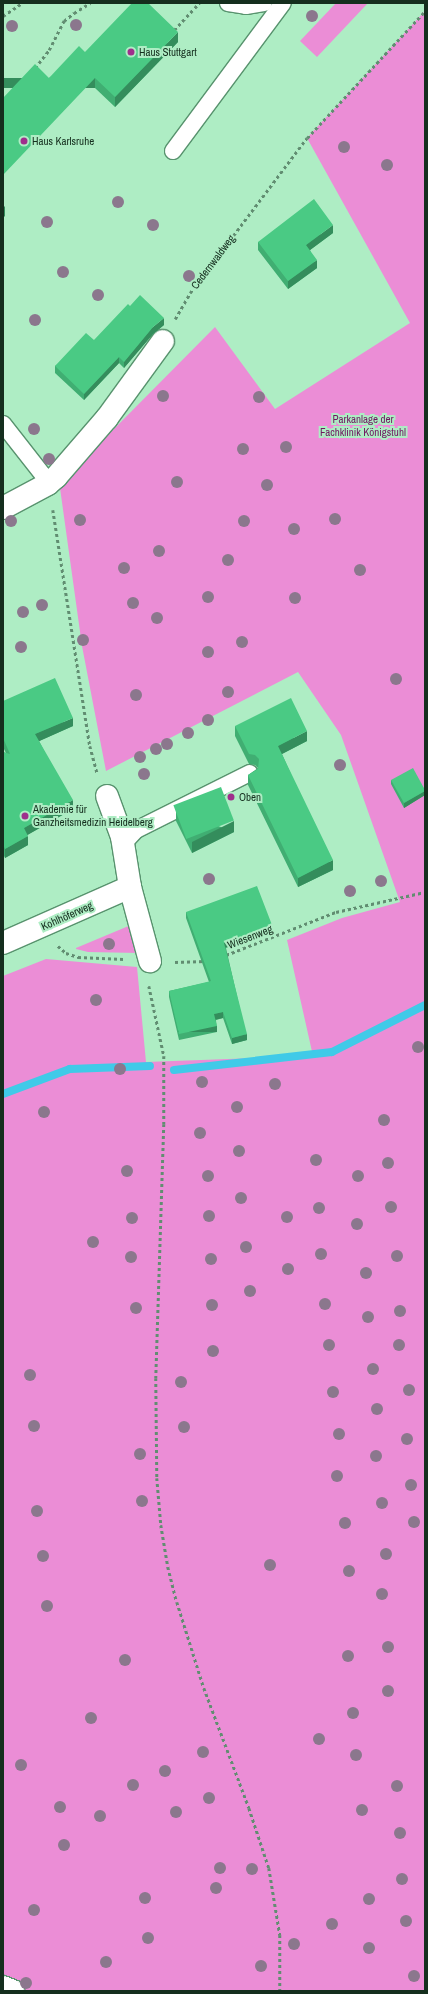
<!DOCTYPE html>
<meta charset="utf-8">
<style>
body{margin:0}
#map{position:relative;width:428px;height:1994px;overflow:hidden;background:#aeedc4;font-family:"Archivo Narrow",sans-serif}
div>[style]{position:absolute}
.green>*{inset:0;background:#eb8dd6}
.stream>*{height:8px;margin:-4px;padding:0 4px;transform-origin:4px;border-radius:4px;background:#40cae8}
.path>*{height:2.5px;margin-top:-1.25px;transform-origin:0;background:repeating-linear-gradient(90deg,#618d71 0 3px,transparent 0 6px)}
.roads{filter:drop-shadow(1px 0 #58936e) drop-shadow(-1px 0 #58936e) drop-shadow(0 1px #58936e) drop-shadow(0 -1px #58936e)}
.service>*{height:16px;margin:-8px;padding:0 8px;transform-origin:8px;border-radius:8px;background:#fff}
.minor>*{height:22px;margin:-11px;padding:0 11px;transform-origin:11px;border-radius:11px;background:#fff}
.tertiary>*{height:22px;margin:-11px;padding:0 11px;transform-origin:11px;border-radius:11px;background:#fff}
.trees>*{width:12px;height:12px;margin:-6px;border-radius:50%;background:#8b778d}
.wall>*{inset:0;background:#40ae72}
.shaded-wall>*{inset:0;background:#348d5c;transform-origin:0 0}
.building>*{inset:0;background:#4aca84;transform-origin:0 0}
.dots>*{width:11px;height:11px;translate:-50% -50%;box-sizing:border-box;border:2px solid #aeedc4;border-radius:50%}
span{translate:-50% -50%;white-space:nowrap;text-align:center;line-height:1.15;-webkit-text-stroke:4px #aeedc4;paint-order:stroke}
.poi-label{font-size:11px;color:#152e1e}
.left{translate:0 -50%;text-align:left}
.street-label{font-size:11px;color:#152e1e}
.park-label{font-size:11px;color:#6f1760}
.frame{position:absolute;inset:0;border:4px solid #152e1e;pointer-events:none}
</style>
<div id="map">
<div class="green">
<div style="clip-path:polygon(336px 3px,368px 3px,317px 57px,300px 41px)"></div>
<div style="clip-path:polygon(425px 11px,425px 1991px,3px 1991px,3px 976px,46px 959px,137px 967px,146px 1062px,313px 1056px,287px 940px,342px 918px,400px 902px,341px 735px,298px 672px,106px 771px,82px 646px,60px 488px,109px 434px,215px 327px,275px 409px,410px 323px,307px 138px)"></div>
<div style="clip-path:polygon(131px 925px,138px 953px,88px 952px,76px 949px,76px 948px)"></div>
</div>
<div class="stream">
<div style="left:174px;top:1070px;width:159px;rotate:-6.5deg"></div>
<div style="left:332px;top:1052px;width:104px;rotate:-26.8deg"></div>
<div style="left:3px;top:1094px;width:72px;rotate:-20.5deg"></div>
<div style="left:70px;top:1069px;width:80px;rotate:-2.1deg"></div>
</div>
<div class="path">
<div style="left:3px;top:16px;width:23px;rotate:-34deg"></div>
<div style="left:174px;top:30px;width:37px;rotate:-47deg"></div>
<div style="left:35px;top:68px;width:23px;rotate:-52deg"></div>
<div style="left:49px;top:50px;width:33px;rotate:-63deg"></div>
<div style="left:64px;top:21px;width:13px;rotate:-39deg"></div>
<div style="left:74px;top:13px;width:19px;rotate:-32deg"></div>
<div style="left:175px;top:319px;width:30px;rotate:-60deg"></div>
<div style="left:190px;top:293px;width:194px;rotate:-53deg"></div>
<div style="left:307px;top:138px;width:173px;rotate:-47.1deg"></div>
<div style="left:53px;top:510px;width:239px;rotate:81.1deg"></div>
<div style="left:90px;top:746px;width:28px;rotate:75deg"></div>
<div style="left:58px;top:946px;width:11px;rotate:41deg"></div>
<div style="left:66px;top:953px;width:13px;rotate:18deg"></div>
<div style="left:78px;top:957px;width:46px;rotate:2.5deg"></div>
<div style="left:226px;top:955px;width:118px;rotate:-21.4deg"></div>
<div style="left:336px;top:912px;width:91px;rotate:-12.7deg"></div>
<div style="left:175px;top:962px;width:31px;rotate:-2deg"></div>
<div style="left:149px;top:986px;width:72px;rotate:77.9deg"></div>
<div style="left:164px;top:1056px;width:68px;rotate:90deg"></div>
<div style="left:164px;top:1124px;width:254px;rotate:91.8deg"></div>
<div style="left:156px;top:1378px;width:100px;rotate:89.4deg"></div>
<div style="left:157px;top:1478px;width:47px;rotate:85.1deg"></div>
<div style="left:161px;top:1525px;width:43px;rotate:80.5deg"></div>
<div style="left:168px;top:1567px;width:36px;rotate:76deg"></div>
<div style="left:177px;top:1602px;width:90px;rotate:72.6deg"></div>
<div style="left:204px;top:1688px;width:128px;rotate:69.4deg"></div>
<div style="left:249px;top:1808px;width:63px;rotate:71.6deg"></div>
<div style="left:269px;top:1868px;width:68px;rotate:80.7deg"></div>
<div style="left:280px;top:1935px;width:56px;rotate:90deg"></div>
</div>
<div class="roads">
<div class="service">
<div style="left:228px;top:3px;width:18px;rotate:9deg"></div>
<div style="left:246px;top:6px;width:18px;rotate:-9deg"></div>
<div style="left:173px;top:151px;width:184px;rotate:-53.4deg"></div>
<div style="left:3px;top:424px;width:65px;rotate:51.9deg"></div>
<div style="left:43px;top:475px;width:10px;rotate:61deg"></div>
<div style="left:123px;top:844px;width:19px;rotate:-47deg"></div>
<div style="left:136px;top:830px;width:127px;rotate:-26.6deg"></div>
</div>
<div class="minor">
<div style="left:3px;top:508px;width:51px;rotate:-28.1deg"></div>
<div style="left:48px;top:484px;width:11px;rotate:-41deg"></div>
<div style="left:56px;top:477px;width:78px;rotate:-49.2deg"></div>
<div style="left:107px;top:418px;width:95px;rotate:-54deg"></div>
<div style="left:107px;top:796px;width:44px;rotate:69.9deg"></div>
<div style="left:122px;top:837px;width:51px;rotate:80.9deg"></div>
<div style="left:130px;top:887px;width:77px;rotate:74.9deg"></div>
<div style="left:3px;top:943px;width:139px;rotate:-23.8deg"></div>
</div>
<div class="tertiary">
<div style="left:3px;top:1987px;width:11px;rotate:22deg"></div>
</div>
</div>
<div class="trees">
<div style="left:312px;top:16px"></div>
<div style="left:76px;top:25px"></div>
<div style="left:12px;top:26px"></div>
<div style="left:344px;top:147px"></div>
<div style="left:387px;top:165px"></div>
<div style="left:118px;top:202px"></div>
<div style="left:47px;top:222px"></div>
<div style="left:153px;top:225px"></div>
<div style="left:63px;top:272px"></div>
<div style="left:189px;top:276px"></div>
<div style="left:98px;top:295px"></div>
<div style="left:35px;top:320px"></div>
<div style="left:163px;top:396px"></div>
<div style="left:259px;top:397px"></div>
<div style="left:34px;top:429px"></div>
<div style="left:286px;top:447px"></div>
<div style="left:243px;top:449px"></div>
<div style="left:49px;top:459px"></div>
<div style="left:177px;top:482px"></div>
<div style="left:267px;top:485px"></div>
<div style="left:335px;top:519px"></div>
<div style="left:80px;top:520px"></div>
<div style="left:11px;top:521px"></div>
<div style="left:244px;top:521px"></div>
<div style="left:294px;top:529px"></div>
<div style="left:159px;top:551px"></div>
<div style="left:228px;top:560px"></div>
<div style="left:124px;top:568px"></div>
<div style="left:360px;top:570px"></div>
<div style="left:208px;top:597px"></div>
<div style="left:295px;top:598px"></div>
<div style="left:133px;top:603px"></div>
<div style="left:42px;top:605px"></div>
<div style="left:23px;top:612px"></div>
<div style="left:157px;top:618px"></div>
<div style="left:83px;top:640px"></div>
<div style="left:242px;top:642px"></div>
<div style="left:21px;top:647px"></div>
<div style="left:208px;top:652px"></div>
<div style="left:396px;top:679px"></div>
<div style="left:228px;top:692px"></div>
<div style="left:136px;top:695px"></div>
<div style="left:208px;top:720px"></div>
<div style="left:188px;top:733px"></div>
<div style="left:167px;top:744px"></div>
<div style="left:156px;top:749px"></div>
<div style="left:140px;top:757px"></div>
<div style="left:340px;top:765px"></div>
<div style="left:144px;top:774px"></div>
<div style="left:209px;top:879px"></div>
<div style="left:381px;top:881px"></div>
<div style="left:350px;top:891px"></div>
<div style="left:109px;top:944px"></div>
<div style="left:96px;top:1000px"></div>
<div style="left:418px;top:1047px"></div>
<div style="left:120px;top:1069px"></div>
<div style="left:202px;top:1082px"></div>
<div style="left:275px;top:1084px"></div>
<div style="left:237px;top:1107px"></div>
<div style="left:44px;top:1112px"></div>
<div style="left:384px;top:1120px"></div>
<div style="left:200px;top:1133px"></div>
<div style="left:239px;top:1151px"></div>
<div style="left:316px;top:1160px"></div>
<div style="left:388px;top:1163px"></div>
<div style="left:127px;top:1171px"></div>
<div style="left:208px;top:1176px"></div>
<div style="left:358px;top:1176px"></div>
<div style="left:241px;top:1198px"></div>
<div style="left:391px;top:1207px"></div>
<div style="left:319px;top:1208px"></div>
<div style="left:209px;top:1216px"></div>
<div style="left:287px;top:1217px"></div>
<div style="left:132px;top:1218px"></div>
<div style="left:357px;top:1224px"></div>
<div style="left:93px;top:1242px"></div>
<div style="left:246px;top:1247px"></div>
<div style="left:321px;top:1254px"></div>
<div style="left:397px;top:1256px"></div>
<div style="left:131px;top:1257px"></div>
<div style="left:211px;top:1259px"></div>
<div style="left:288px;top:1269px"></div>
<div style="left:366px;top:1273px"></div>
<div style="left:250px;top:1291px"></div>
<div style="left:325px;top:1304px"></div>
<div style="left:212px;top:1305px"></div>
<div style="left:136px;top:1308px"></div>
<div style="left:400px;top:1311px"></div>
<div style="left:368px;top:1317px"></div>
<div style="left:329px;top:1345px"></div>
<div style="left:399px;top:1345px"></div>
<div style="left:213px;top:1351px"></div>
<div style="left:373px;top:1369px"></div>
<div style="left:30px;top:1375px"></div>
<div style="left:181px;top:1382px"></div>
<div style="left:409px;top:1390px"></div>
<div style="left:333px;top:1392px"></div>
<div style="left:377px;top:1409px"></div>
<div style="left:34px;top:1426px"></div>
<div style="left:184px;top:1427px"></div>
<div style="left:339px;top:1434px"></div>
<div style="left:407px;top:1439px"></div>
<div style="left:140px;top:1454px"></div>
<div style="left:376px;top:1456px"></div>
<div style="left:337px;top:1476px"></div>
<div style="left:411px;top:1485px"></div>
<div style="left:142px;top:1501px"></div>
<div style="left:382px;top:1503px"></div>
<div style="left:37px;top:1511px"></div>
<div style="left:414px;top:1522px"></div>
<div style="left:345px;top:1523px"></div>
<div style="left:386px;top:1554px"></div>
<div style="left:43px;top:1556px"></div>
<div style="left:270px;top:1565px"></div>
<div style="left:349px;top:1571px"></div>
<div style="left:382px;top:1594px"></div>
<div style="left:47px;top:1606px"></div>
<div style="left:388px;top:1647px"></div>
<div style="left:348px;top:1656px"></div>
<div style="left:125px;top:1660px"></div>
<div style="left:388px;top:1691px"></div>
<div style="left:353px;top:1713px"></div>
<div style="left:91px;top:1718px"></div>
<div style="left:319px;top:1739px"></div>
<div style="left:203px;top:1752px"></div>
<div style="left:356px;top:1755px"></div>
<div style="left:21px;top:1765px"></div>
<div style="left:165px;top:1771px"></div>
<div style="left:133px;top:1785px"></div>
<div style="left:397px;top:1786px"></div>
<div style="left:209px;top:1798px"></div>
<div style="left:60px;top:1807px"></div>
<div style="left:362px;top:1810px"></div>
<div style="left:176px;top:1812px"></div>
<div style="left:100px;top:1816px"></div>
<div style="left:400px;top:1833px"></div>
<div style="left:64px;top:1845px"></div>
<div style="left:220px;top:1868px"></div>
<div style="left:252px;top:1869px"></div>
<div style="left:402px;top:1879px"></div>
<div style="left:216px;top:1888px"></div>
<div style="left:145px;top:1898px"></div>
<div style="left:369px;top:1899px"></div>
<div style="left:34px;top:1910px"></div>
<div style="left:406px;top:1921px"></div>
<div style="left:332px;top:1924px"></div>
<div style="left:148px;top:1938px"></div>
<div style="left:294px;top:1944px"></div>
<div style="left:369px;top:1948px"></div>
<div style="left:106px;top:1962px"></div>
<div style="left:261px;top:1966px"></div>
<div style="left:414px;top:1976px"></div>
<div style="left:26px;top:1983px"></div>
</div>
<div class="wall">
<div style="clip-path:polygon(178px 42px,115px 107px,95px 88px,49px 78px,85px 52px)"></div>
<div style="clip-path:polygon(333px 233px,310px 250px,317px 268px,288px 289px,258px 250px,258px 242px)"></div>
<div style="clip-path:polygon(164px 325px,153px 334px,124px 368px,119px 363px,84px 400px,55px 373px,55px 366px,94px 340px)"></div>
<div style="clip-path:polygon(3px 701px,73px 726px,39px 741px,73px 809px,27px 835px,28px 845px,5px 858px,3px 854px,3px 752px,6px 753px,3px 747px)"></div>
<div style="clip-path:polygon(235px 726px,307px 741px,282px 754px,333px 870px,298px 887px,248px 785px,248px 775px,258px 768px,255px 765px,249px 764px,235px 736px)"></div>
<div style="clip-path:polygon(391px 780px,425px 790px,425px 795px,404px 808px,391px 784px)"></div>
<div style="clip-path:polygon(176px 810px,234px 832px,192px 853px,176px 821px)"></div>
<div style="clip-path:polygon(186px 912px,272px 931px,226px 948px,247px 1040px,232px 1044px,223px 1018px,216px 1020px,217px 1032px,179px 1040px,169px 997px,169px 991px,209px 982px,186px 918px)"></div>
</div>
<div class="shaded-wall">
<div style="clip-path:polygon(178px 32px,178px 42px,115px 107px,115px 97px)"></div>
<div style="left:95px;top:78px;width:10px;height:134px;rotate:90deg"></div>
<div style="clip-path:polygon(5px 206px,5px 216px,3px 218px,3px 208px)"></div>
<div style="clip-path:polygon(333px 225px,333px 233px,306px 253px,306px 245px)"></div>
<div style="clip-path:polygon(317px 260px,317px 268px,288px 289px,288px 281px)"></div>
<div style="clip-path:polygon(164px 318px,164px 325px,153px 334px,124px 368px,124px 362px,153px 327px)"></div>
<div style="clip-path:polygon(119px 357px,119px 363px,84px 400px,84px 394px)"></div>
<div style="clip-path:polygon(73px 718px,73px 726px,35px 743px,35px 734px)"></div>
<div style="clip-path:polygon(307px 731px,307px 741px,278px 756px,278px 746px)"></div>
<div style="clip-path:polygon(425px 791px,425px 795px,404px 808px,404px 803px)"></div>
<div style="clip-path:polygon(73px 800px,73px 809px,24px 837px,24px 828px)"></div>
<div style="clip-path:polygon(234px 821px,234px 832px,192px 853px,192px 842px)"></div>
<div style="clip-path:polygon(28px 836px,28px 845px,5px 858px,5px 849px)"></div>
<div style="clip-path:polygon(333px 860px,333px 870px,298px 887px,298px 878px)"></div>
<div style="clip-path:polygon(272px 925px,272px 931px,224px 948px,224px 943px)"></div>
<div style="clip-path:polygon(223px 1012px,223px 1018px,214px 1020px,214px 1014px)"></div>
<div style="left:217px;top:1026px;width:6px;height:39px;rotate:90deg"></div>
<div style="clip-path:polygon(247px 1034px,247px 1040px,232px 1044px,232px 1038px)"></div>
</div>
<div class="building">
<div style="clip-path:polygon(132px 3px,148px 3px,178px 32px,115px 97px,95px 78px,3px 175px,3px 98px,35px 64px,49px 78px,79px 46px,85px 52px)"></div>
<div style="clip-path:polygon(314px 199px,333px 225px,306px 245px,317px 260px,288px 281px,258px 242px)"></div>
<div style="clip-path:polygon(140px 295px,164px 318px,153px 327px,124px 362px,119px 357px,84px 394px,55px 366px,86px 333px,94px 340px,128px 304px,130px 306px)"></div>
<div style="clip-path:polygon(55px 678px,73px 718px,35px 734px,73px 800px,24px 828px,28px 836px,5px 849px,3px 845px,3px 752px,10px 754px,3px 738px,3px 701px)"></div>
<div style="clip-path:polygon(291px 698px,307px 731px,278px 746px,333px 860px,298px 878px,248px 775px,258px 769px,259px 759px,255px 755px,249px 754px,235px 726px)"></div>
<div style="clip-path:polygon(413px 768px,425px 790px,425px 791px,404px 803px,391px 780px)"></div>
<div style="left:221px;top:787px;width:36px;height:51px;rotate:69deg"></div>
<div style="clip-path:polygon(257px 886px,272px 925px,224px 943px,247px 1034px,232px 1038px,223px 1012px,214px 1014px,217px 1026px,179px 1034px,169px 991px,211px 981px,186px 912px)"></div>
</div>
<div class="dots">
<div style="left:131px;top:52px;background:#9f2f8c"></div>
<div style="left:24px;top:141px;background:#9f2f8c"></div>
<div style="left:231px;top:797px;background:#9f2f8c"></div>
<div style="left:25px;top:816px;background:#9f2f8c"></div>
</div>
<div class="poi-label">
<span class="left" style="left:139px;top:52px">Haus Stuttgart</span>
<span class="left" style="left:32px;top:141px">Haus Karlsruhe</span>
<span class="left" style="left:239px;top:797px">Oben</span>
<span class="left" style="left:33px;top:816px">Akademie für<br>Ganzheitsmedizin Heidelberg</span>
</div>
<div class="street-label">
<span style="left:213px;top:262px;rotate:-53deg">Cedernwaldweg</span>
<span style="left:67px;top:916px;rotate:-24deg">Kohlhöferweg</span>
<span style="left:250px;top:937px;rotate:-21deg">Wiesenweg</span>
</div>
<div class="park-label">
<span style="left:363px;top:426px">Parkanlage der<br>Fachklinik Königstuhl</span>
</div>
<div class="frame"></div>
</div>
